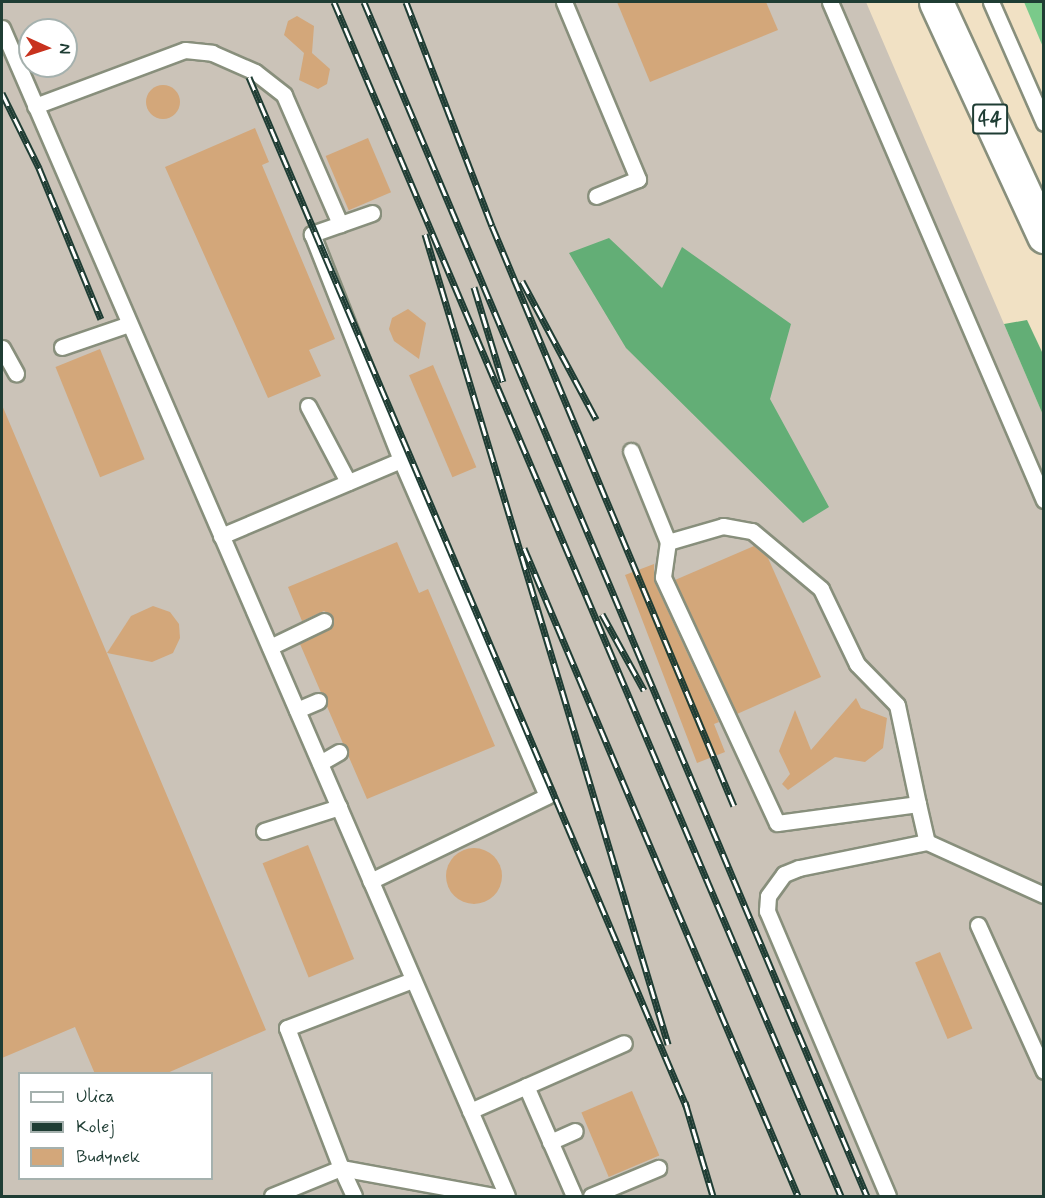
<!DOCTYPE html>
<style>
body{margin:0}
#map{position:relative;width:1045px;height:1198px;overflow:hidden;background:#f1e1c4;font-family:Mynerve,sans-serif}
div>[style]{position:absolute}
.industrial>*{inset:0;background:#cbc3b8}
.green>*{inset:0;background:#7aca8a}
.forest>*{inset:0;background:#63ae76}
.building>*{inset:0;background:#d3a77a;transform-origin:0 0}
.round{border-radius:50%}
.roads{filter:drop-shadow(2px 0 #888f7c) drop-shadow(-2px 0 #888f7c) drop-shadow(0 2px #888f7c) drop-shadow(0 -2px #888f7c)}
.service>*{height:15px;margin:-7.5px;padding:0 7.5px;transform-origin:7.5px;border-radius:7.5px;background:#fff}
.primary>*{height:33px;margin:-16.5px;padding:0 16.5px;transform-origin:16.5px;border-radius:16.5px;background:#fff}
.rail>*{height:7px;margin-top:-3.5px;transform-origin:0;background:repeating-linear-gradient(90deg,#fff 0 14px,#1f3d34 0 28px);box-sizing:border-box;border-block:2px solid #1f3d34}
span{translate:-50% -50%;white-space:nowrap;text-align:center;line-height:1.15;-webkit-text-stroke:4.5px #fff;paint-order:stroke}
.shield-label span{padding:2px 4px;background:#fff;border:2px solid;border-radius:4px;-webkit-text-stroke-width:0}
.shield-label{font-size:20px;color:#1f3d34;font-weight:700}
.frame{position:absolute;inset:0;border:3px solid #1f3d34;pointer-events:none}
.legend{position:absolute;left:18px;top:1072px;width:195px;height:108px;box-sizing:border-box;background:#fff;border:2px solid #a5b1ae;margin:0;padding:8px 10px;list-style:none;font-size:18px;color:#1f3d34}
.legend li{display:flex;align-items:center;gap:12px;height:30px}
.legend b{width:30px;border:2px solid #a5b1ae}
.north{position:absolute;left:18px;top:18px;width:60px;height:60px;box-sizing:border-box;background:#fff;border:2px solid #a5b1ae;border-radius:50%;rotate:93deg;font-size:16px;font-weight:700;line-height:24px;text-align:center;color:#1f3d34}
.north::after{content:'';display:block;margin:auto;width:21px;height:27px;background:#c8321e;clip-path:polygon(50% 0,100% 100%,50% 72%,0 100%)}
</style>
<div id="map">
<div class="industrial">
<div style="clip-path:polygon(evenodd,2px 2px,866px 2px,1043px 415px,1043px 1196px,2px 1196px,2px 2px,30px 30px,66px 30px,66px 66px,30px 66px,30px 30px,2px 2px,20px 1074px,212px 1074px,212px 1178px,20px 1178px,20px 1074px)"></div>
</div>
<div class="green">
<div style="clip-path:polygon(1024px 2px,1043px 2px,1043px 47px)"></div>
</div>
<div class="forest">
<div style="clip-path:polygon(609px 238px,662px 288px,682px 247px,791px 324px,770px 399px,829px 507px,803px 523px,626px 348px,569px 253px)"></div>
<div style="clip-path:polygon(1027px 320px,1043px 354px,1043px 415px,1004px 324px)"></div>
</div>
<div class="building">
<div style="clip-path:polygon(617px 2px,766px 2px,778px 30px,650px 82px)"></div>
<div style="clip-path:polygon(297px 16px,314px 26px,312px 53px,330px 69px,327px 84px,318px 89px,299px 80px,304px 53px,284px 35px,288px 21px)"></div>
<div class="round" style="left:146px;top:85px;width:34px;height:34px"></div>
<div style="clip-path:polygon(255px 128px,269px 162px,262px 165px,335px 339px,309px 350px,321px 376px,268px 398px,165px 167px)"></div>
<div style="left:368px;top:138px;width:59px;height:46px;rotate:67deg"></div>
<div style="clip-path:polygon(408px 309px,426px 323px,419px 359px,394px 341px,389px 329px,392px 318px)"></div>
<div style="left:100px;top:349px;width:119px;height:48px;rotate:68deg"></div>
<div style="left:433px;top:365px;width:111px;height:26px;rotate:67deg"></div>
<div style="clip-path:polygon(2px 405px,266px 1030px,165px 1074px,95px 1074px,75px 1027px,2px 1058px)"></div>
<div style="clip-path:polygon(397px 542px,419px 593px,428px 589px,495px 746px,367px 799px,300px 644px,329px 629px,333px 617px,324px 611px,302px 621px,288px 587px)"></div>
<div style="clip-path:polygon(754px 546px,768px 558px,821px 677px,737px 714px,675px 580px)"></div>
<div style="clip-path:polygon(654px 564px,654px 581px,719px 722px,714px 724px,725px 752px,697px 763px,625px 575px)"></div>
<div style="clip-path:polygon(153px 606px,170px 612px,179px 624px,180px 638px,173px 653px,152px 662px,107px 653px,131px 616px)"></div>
<div style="clip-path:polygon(856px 698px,861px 708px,887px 718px,883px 748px,865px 762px,835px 757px,788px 790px,782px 784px,790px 774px,779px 751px,795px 710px,811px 750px)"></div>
<div style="left:308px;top:845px;width:123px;height:49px;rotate:68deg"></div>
<div class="round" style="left:446px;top:848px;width:56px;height:56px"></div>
<div style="left:940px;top:952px;width:83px;height:27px;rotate:67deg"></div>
<div style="left:632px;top:1091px;width:70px;height:55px;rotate:67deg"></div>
</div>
<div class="roads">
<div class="service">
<div style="left:564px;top:2px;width:192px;rotate:67.3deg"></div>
<div style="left:638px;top:179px;width:45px;rotate:158deg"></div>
<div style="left:830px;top:2px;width:542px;rotate:66.75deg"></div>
<div style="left:991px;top:2px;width:132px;rotate:66.3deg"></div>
<div style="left:2px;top:28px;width:1272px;rotate:66.62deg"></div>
<div style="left:35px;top:106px;width:160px;rotate:-20.5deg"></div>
<div style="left:185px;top:50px;width:27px;rotate:6deg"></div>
<div style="left:212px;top:53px;width:47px;rotate:23.8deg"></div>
<div style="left:255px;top:72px;width:37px;rotate:38deg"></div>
<div style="left:284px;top:95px;width:141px;rotate:66.5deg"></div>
<div style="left:372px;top:213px;width:64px;rotate:160.7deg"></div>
<div style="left:312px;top:234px;width:243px;rotate:68.5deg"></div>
<div style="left:62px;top:347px;width:71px;rotate:-18.9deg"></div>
<div style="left:2px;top:348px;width:29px;rotate:61deg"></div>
<div style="left:308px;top:406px;width:86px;rotate:62.2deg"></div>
<div style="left:631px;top:451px;width:98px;rotate:67.9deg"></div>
<div style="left:221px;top:536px;width:195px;rotate:-22.9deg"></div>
<div style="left:401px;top:460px;width:366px;rotate:66.5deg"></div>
<div style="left:547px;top:796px;width:196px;rotate:154.3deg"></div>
<div style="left:270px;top:647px;width:60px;rotate:-25.7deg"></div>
<div style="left:297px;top:710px;width:23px;rotate:-23deg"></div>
<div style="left:320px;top:763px;width:22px;rotate:-30deg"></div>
<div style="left:918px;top:804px;width:142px;rotate:172.3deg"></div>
<div style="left:777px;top:823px;width:271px;rotate:-114.9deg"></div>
<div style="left:663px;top:577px;width:35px;rotate:-82deg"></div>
<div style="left:668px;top:542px;width:57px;rotate:-16.2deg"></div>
<div style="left:723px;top:526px;width:29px;rotate:10deg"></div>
<div style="left:752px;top:531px;width:90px;rotate:40deg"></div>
<div style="left:821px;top:589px;width:83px;rotate:64.4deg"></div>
<div style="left:857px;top:664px;width:57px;rotate:45.7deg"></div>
<div style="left:897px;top:705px;width:101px;rotate:78deg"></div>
<div style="left:918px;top:804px;width:39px;rotate:77deg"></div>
<div style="left:927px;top:842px;width:128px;rotate:24.4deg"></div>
<div style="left:264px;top:831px;width:79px;rotate:-17.7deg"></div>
<div style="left:978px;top:925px;width:160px;rotate:65.7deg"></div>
<div style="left:526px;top:1086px;width:120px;rotate:66.4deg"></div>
<div style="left:470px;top:1111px;width:168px;rotate:-23.8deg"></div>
<div style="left:550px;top:1142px;width:27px;rotate:-24deg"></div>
<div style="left:272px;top:1196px;width:74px;rotate:-22.1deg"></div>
<div style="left:341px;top:1168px;width:150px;rotate:-111.1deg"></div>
<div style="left:287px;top:1028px;width:135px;rotate:-20.9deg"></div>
<div style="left:354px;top:1196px;width:31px;rotate:-115deg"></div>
<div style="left:341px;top:1168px;width:156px;rotate:10.4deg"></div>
<div style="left:591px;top:1196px;width:73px;rotate:-22.7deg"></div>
<div style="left:888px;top:1196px;width:310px;rotate:-113deg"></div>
<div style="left:767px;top:911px;width:15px;rotate:-86deg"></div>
<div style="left:768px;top:896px;width:27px;rotate:-54deg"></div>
<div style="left:784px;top:874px;width:16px;rotate:-22deg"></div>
<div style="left:799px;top:868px;width:131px;rotate:-11.5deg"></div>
</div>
<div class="primary">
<div style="left:936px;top:2px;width:258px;rotate:65.2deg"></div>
</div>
</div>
<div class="rail">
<div style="left:334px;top:2px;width:1297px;rotate:66.99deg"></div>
<div style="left:364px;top:2px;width:1296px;rotate:67.16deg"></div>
<div style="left:406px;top:2px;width:240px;rotate:69deg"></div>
<div style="left:492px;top:226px;width:628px;rotate:67.35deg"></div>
<div style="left:249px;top:77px;width:1120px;rotate:66.98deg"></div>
<div style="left:2px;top:93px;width:84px;rotate:63.7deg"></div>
<div style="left:39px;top:168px;width:163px;rotate:67.7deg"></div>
<div style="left:425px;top:234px;width:846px;rotate:73.3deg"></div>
<div style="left:522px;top:281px;width:157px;rotate:61.8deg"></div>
<div style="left:474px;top:287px;width:99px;rotate:73deg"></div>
<div style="left:524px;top:548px;width:704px;rotate:67.08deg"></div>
<div style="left:602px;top:614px;width:87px;rotate:61.1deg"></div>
<div style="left:685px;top:1102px;width:98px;rotate:73.4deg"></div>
</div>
<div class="shield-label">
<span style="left:990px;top:119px">44</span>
</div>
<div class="frame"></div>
<ul class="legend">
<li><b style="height:8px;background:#fff"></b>Ulica</li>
<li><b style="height:8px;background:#1f3d34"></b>Kolej</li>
<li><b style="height:16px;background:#d3a77a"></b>Budynek</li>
</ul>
<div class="north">N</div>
</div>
